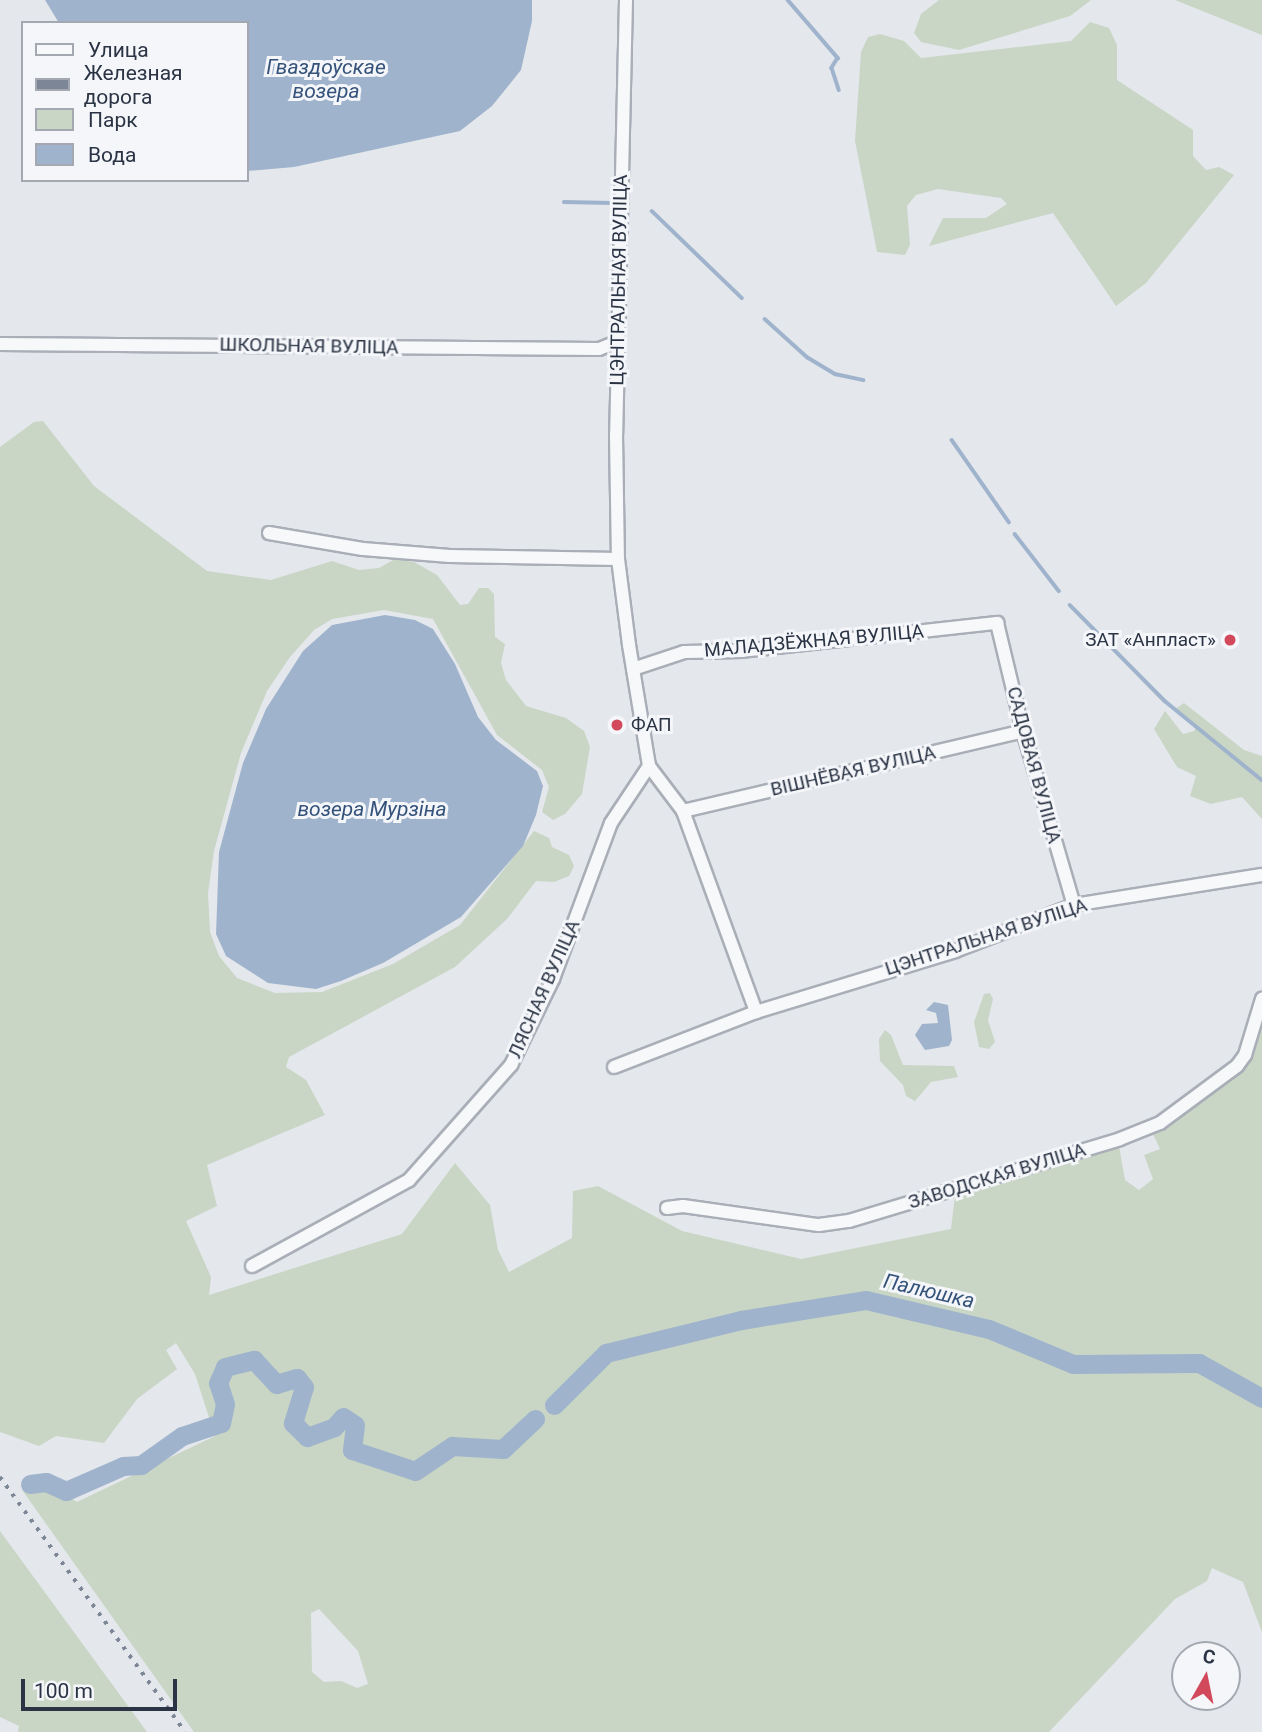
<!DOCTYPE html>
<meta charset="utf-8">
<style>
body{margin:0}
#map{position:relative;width:1262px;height:1732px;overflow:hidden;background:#e4e7ec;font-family:Roboto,sans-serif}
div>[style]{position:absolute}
.green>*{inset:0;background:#c9d6c5}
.water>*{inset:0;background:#9fb4cc}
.stream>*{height:3.5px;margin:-1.75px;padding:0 1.75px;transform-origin:1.75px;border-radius:1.75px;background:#9fb4cc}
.river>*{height:19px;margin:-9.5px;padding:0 9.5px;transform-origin:9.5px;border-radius:9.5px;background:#9fb4cc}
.roads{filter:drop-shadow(2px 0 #a9aeb7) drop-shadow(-2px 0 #a9aeb7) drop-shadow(0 2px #a9aeb7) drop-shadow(0 -2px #a9aeb7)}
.minor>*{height:12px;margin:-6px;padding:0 6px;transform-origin:6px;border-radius:6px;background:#f7f8fa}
.rail>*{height:3.5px;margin-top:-1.75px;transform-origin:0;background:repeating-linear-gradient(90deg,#7d8696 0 3.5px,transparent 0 10.5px)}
.dots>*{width:19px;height:19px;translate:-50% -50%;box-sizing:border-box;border:4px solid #f4f6f9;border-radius:50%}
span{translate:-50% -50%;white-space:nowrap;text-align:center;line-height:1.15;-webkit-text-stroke:6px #f4f6f9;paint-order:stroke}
.street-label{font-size:19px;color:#2b3445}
.poi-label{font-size:19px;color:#2b3445}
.right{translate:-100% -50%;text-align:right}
.left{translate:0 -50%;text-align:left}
.water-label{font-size:21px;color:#34527a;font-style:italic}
.legend{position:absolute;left:21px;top:21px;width:228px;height:161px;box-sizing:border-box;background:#f4f6f9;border:2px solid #a4a8b1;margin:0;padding:9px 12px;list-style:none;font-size:21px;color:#2b3445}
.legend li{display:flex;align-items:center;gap:14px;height:35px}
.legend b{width:35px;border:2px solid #a4a8b1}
.north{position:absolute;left:1171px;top:1641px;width:70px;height:70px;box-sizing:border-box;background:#f4f6f9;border:2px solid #a4a8b1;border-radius:50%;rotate:9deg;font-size:19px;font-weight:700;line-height:28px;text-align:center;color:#2b3445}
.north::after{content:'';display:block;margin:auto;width:24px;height:32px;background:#d1495b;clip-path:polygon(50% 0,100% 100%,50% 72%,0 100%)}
.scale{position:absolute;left:21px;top:1679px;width:156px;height:32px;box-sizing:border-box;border:4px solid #2b3445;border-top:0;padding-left:9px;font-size:21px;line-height:24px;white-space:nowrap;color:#2b3445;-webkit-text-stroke:5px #f4f6f9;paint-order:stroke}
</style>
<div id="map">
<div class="green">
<div style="clip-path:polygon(939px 0,1091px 0,1070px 16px,959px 50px,921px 42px,914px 33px,921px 14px)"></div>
<div style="clip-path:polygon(1175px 0,1262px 0,1262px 35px)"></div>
<div style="clip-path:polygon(1090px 22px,1109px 28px,1117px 45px,1117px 80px,1193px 130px,1193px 156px,1206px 170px,1219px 167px,1234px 175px,1146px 283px,1116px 306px,1053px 213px,929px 246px,943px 218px,986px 218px,1007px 204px,1001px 198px,938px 189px,916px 195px,907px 206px,910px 245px,905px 255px,877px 252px,855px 141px,861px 52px,868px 37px,880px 34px,904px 41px,921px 58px,1071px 41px)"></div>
<div style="clip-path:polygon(evenodd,43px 421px,94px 486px,207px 571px,271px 580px,332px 561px,359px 570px,379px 568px,395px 559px,414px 562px,437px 575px,460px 605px,468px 604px,479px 588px,488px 588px,494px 594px,495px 637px,505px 644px,501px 663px,506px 680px,526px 706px,566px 718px,584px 731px,590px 747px,582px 794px,565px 814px,553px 820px,542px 812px,549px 787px,542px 770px,497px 735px,433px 619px,384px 610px,332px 619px,314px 630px,290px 657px,267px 691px,241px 753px,214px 851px,208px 893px,210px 932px,219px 956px,237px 978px,275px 993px,322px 992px,393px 964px,460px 925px,534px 831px,549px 838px,552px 847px,569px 855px,574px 866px,569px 876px,554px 882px,536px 881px,507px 919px,455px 967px,289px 1057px,286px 1067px,306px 1080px,325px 1115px,207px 1165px,217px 1206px,186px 1221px,211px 1277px,209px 1295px,402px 1234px,455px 1163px,490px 1205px,498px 1250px,509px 1272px,572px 1238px,573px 1191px,598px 1186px,682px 1231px,801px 1259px,951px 1229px,955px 1195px,1119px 1146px,1125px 1180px,1139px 1190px,1153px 1179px,1144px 1155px,1160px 1149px,1153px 1134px,1250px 1058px,1262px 1022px,1262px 1632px,1243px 1582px,1212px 1568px,1207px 1581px,1175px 1599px,1049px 1732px,194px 1732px,22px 1490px,46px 1482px,77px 1502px,215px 1436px,195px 1374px,176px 1343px,166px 1350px,177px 1369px,137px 1399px,104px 1443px,56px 1436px,39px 1446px,0 1432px,0 447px,34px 422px,43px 421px,319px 1609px,358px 1651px,368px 1684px,357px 1688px,341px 1681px,324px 1682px,312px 1672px,311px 1613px,319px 1609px)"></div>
<div style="clip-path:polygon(1184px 703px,1244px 750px,1262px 756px,1262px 819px,1242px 797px,1211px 804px,1190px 796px,1196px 776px,1177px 767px,1154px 729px,1165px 711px,1183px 734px,1194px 731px,1196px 727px,1174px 710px)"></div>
<div style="clip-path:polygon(990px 993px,993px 999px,988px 1020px,995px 1042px,989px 1049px,979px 1047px,974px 1022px,984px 994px)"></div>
<div style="clip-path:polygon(885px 1030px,891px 1035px,903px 1065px,954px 1066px,958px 1077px,931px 1082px,915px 1101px,906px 1096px,903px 1085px,880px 1061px,879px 1039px)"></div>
<div style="clip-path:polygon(0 1531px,147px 1732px,18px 1732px,19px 1726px,0 1717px)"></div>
</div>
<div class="water">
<div style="clip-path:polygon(45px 0,532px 0,532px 21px,521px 70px,492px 106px,460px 131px,294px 167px,247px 171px,247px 23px,59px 23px)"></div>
<div style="clip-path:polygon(385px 615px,415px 620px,433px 629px,455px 664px,478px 717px,496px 740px,537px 771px,543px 786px,536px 815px,523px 846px,461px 917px,383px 963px,341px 981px,316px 989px,268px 983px,226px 956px,216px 934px,219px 852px,243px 763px,266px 709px,303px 651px,332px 625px)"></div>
<div style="clip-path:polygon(934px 1002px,948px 1005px,952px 1040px,949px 1046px,925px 1050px,915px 1035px,922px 1024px,938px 1023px,936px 1013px,926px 1010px)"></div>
</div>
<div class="stream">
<div style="left:788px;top:0;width:77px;rotate:49.2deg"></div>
<div style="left:838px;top:58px;width:12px;rotate:121deg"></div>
<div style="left:832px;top:68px;width:23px;rotate:72deg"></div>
<div style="left:564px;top:202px;width:47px;rotate:1.2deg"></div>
<div style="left:652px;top:211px;width:125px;rotate:44deg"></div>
<div style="left:765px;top:319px;width:57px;rotate:42.1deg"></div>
<div style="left:807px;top:357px;width:33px;rotate:31deg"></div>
<div style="left:835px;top:374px;width:29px;rotate:12deg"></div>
<div style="left:952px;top:440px;width:100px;rotate:55.2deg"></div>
<div style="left:1015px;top:534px;width:72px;rotate:52.3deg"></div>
<div style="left:1070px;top:605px;width:135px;rotate:45.3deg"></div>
<div style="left:1165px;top:701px;width:125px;rotate:39.2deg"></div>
</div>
<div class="river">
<div style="left:554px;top:1405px;width:74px;rotate:-45deg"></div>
<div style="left:606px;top:1353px;width:139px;rotate:-13.7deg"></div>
<div style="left:741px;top:1320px;width:127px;rotate:-9.1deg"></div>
<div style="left:866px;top:1300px;width:126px;rotate:13.3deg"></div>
<div style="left:989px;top:1329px;width:91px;rotate:22.6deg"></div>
<div style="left:1073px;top:1364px;width:126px;rotate:-0.5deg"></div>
<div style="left:1199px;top:1363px;width:72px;rotate:29.1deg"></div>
<div style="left:30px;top:1484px;width:16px;rotate:-7deg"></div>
<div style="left:46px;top:1482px;width:22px;rotate:24deg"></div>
<div style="left:66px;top:1491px;width:62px;rotate:-23.7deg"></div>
<div style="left:123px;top:1466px;width:18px;rotate:-3deg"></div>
<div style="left:141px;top:1465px;width:50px;rotate:-35.3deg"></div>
<div style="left:182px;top:1436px;width:41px;rotate:-18.4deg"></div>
<div style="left:221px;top:1423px;width:19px;rotate:-78deg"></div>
<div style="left:225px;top:1404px;width:22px;rotate:-108deg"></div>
<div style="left:218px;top:1383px;width:17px;rotate:-66deg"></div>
<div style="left:225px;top:1367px;width:30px;rotate:-14deg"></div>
<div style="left:254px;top:1360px;width:33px;rotate:47deg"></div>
<div style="left:276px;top:1384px;width:22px;rotate:-16deg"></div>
<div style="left:297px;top:1378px;width:11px;rotate:52deg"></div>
<div style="left:304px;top:1387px;width:38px;rotate:107deg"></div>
<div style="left:293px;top:1423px;width:20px;rotate:45deg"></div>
<div style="left:307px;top:1437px;width:29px;rotate:-20deg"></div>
<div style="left:334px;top:1427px;width:13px;rotate:-48deg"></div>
<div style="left:343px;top:1417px;width:14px;rotate:34deg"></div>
<div style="left:355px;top:1425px;width:25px;rotate:97deg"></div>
<div style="left:352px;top:1450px;width:66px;rotate:18.4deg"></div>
<div style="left:415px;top:1471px;width:45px;rotate:-34deg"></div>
<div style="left:452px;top:1446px;width:51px;rotate:3.4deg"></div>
<div style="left:503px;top:1449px;width:44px;rotate:-43.2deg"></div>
</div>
<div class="roads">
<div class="minor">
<div style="left:626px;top:0;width:435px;rotate:91.3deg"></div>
<div style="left:616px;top:435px;width:124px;rotate:89.1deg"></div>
<div style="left:618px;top:559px;width:87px;rotate:82.7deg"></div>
<div style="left:629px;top:645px;width:123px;rotate:80.6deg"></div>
<div style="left:649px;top:766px;width:56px;rotate:52.9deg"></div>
<div style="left:683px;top:811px;width:214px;rotate:70deg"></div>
<div style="left:756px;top:1012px;width:208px;rotate:-17deg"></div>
<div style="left:955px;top:951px;width:128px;rotate:-21.1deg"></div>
<div style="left:1074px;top:905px;width:190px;rotate:-9.1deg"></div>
<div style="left:0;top:344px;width:599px;rotate:0.48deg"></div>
<div style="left:599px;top:349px;width:19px;rotate:-21deg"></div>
<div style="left:269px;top:533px;width:95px;rotate:9.7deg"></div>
<div style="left:363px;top:549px;width:87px;rotate:4.6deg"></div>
<div style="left:450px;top:556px;width:168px;rotate:1deg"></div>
<div style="left:633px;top:669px;width:54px;rotate:-18.4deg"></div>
<div style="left:684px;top:652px;width:58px;rotate:-1deg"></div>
<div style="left:742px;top:651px;width:257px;rotate:-6.3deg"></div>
<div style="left:997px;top:623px;width:111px;rotate:76.5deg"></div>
<div style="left:1023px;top:731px;width:181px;rotate:73.7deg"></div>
<div style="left:683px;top:811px;width:349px;rotate:-13.2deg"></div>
<div style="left:614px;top:1067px;width:152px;rotate:-21.2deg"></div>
<div style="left:667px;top:1208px;width:16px;rotate:-7deg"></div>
<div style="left:683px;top:1206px;width:137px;rotate:8deg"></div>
<div style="left:819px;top:1225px;width:30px;rotate:-8deg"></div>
<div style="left:849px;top:1221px;width:283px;rotate:-16.8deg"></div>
<div style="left:1120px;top:1139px;width:43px;rotate:-21.8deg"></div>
<div style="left:1160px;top:1123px;width:96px;rotate:-36.5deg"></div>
<div style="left:1237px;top:1066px;width:14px;rotate:-54deg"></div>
<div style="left:1245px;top:1055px;width:59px;rotate:-73.1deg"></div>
<div style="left:252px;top:1266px;width:179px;rotate:-28.7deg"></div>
<div style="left:409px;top:1180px;width:154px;rotate:-48.4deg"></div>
<div style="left:511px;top:1065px;width:96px;rotate:-64deg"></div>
<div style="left:553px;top:979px;width:166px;rotate:-69.6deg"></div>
<div style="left:611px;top:823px;width:69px;rotate:-56.3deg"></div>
</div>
</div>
<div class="rail">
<div style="left:0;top:1477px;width:315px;rotate:54deg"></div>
</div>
<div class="dots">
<div style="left:1230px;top:640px;background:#d1495b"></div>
<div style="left:617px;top:725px;background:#d1495b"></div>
</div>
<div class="street-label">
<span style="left:619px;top:280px;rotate:-89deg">ЦЭНТРАЛЬНАЯ ВУЛІЦА</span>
<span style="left:309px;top:346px;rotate:1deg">ШКОЛЬНАЯ ВУЛІЦА</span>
<span style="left:814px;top:641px;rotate:-5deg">МАЛАДЗЁЖНАЯ ВУЛІЦА</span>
<span style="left:1034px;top:765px;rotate:75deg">САДОВАЯ ВУЛІЦА</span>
<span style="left:853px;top:771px;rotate:-13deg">ВІШНЁВАЯ ВУЛІЦА</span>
<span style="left:986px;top:937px;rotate:-18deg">ЦЭНТРАЛЬНАЯ ВУЛІЦА</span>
<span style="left:544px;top:989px;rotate:-66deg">ЛЯСНАЯ ВУЛІЦА</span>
<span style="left:997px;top:1176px;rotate:-17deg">ЗАВОДСКАЯ ВУЛІЦА</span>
</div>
<div class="poi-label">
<span class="right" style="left:1216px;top:640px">ЗАТ «Анпласт»</span>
<span class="left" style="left:631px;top:725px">ФАП</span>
</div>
<div class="water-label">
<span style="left:326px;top:79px">Гваздоўскае<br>возера</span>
<span style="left:372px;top:809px">возера Мурзіна</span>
<span style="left:929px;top:1291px;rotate:13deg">Палюшка</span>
</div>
<ul class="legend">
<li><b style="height:9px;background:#f7f8fa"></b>Улица</li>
<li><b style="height:9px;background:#7d8696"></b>Железная дорога</li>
<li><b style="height:19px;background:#c9d6c5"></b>Парк</li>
<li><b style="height:19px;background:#9fb4cc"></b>Вода</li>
</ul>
<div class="north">С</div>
<div class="scale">100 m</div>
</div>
